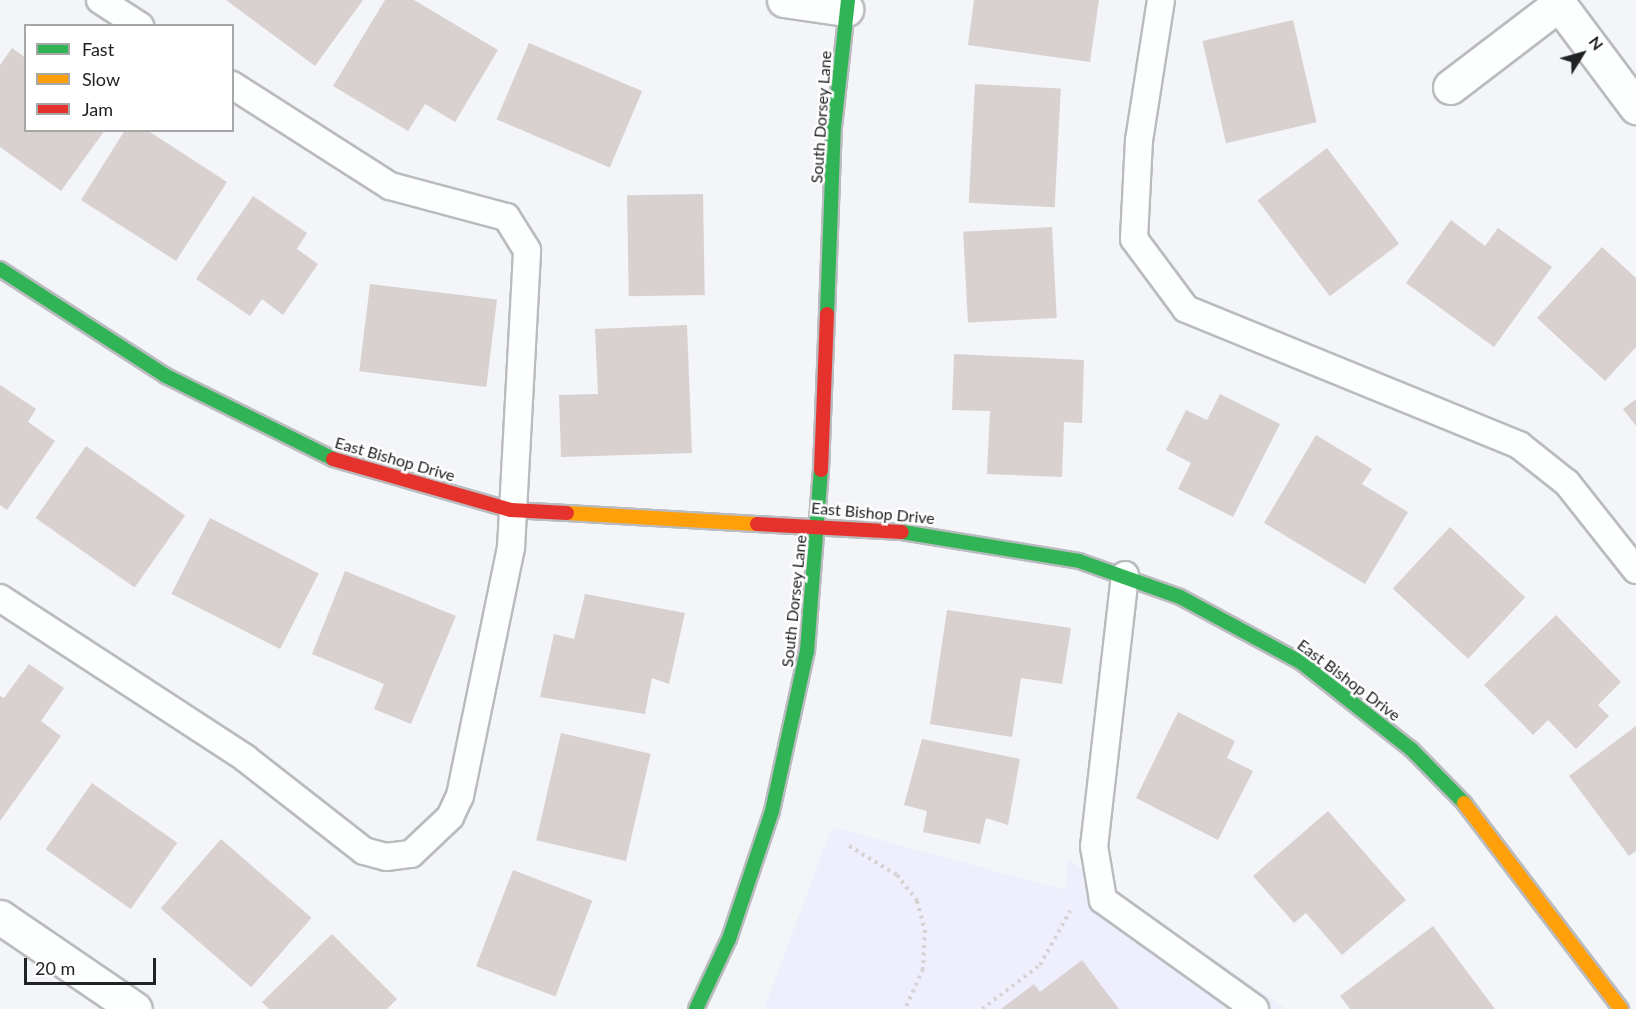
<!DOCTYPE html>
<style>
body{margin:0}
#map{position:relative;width:1636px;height:1009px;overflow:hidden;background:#f4f5f9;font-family:Lato,sans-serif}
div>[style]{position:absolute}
.education>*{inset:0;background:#eeeefc}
.building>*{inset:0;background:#d8d1d0;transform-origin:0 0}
.path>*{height:4px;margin-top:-2px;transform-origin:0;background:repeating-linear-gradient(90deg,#d3d3d4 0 3px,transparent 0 7.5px)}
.roads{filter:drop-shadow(2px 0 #babbbe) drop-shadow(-2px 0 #babbbe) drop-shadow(0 2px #babbbe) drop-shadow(0 -2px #babbbe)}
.lane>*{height:26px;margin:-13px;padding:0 13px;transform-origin:13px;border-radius:13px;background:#fdfefe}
.street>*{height:33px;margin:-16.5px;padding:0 16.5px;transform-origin:16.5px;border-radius:16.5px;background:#fdfefe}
.fast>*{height:14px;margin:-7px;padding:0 7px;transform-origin:7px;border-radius:7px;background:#30b455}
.slow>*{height:14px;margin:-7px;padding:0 7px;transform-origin:7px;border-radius:7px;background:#ff9f0a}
.jam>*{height:14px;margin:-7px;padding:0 7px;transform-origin:7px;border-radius:7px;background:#e5322d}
span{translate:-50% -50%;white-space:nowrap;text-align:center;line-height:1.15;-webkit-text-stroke:5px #fff;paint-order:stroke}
.street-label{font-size:16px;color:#212224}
.legend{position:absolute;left:24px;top:24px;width:210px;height:108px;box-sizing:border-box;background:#fff;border:2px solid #a6a7a7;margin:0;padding:8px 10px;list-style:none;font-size:18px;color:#212224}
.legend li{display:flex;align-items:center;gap:12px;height:30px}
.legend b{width:30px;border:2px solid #a6a7a7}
.north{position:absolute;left:1552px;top:24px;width:60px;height:60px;-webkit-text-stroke:4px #fff;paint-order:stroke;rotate:53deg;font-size:16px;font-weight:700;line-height:24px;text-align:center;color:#212224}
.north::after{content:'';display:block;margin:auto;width:21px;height:27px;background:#212224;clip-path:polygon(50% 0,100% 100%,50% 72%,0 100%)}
.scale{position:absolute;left:24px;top:958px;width:132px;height:27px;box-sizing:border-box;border:3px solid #212224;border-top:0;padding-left:8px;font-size:18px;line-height:21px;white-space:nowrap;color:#212224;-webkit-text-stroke:4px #fff;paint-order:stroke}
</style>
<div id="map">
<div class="education">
<div style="clip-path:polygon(832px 827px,1065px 890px,1068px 859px,1286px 1009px,764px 1009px)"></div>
</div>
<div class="building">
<div style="clip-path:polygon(226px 0,363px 0,315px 66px)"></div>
<div style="clip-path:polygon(385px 0,414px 0,498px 50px,455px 122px,425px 104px,408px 131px,333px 86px)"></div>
<div style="clip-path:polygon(974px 0,1099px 0,1090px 62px,968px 45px)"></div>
<div style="left:1293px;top:20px;width:105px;height:93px;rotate:77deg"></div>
<div style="left:529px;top:43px;width:123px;height:83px;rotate:23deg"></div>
<div style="clip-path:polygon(12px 48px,26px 58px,26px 130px,105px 130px,61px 191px,0 147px,0 65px)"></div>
<div style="left:975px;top:84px;width:86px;height:119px;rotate:3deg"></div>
<div style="clip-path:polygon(125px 130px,147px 130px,227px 182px,176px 261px,81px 200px)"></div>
<div style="left:1327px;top:148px;width:120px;height:87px;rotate:53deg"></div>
<div style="left:703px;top:194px;width:101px;height:76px;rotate:89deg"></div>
<div style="clip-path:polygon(253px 196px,307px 233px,297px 249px,318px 264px,283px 315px,262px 299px,250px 316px,196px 279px)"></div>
<div style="clip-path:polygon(1451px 220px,1485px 246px,1498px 228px,1552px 267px,1494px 347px,1406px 283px)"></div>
<div style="left:1052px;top:227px;width:91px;height:89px;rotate:87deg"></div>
<div style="clip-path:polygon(1602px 247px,1636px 278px,1636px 347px,1605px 381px,1537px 318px)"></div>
<div style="left:370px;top:284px;width:128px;height:88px;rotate:7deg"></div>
<div style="clip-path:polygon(687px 325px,692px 453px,561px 457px,559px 395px,598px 394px,595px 329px)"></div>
<div style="clip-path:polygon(954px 354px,1084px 360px,1082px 423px,1064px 422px,1062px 477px,987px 474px,990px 411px,952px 410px)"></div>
<div style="clip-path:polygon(0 385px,36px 409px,28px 422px,55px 441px,7px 510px,0 505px)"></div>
<div style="clip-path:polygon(1220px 394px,1280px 424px,1233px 517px,1178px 489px,1191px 463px,1166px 450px,1186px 410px,1207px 420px)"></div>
<div style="clip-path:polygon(1636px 399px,1636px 426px,1623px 409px)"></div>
<div style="clip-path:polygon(1316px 435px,1372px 469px,1362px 484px,1408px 512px,1365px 584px,1264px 523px)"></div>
<div style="left:86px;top:446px;width:121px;height:88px;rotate:35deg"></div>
<div style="left:210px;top:518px;width:122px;height:85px;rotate:27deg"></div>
<div style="left:1450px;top:527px;width:103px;height:84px;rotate:43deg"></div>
<div style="clip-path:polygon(345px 571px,456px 616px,411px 724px,374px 709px,384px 684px,312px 654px)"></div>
<div style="clip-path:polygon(585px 594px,685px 613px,669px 684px,652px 678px,645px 714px,540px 697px,554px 634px,574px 639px)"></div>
<div style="clip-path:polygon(947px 610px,1071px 628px,1062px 684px,1021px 678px,1012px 737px,930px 724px)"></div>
<div style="clip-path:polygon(1556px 615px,1621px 682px,1598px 705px,1609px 716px,1576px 749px,1548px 720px,1533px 735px,1484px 685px)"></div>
<div style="clip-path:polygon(29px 664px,64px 688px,41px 721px,61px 736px,0 821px,0 696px,4px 698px)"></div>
<div style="clip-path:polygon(1178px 712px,1235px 741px,1227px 758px,1253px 771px,1218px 840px,1136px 798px)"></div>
<div style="clip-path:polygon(1636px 726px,1636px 851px,1629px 856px,1569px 776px)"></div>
<div style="left:561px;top:733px;width:92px;height:110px;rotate:13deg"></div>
<div style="clip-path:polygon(922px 739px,1020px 759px,1008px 825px,986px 818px,980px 844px,923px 832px,927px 811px,904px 805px)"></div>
<div style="left:92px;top:783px;width:104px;height:81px;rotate:35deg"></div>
<div style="clip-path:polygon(1328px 811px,1406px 900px,1342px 955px,1306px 913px,1294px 923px,1253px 876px)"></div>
<div style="left:221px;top:839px;width:120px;height:92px;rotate:41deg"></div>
<div style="left:513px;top:870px;width:85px;height:103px;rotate:21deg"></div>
<div style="clip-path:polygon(1433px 926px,1495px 1009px,1350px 1009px,1340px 996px)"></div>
<div style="clip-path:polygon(332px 934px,397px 999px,387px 1009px,269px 1009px,262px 1002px)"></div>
<div style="clip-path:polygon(1082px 960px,1119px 1009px,1001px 1009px,1034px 984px,1040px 992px)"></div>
</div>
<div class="path">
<div style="left:849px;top:846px;width:56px;rotate:31.1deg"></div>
<div style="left:897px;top:875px;width:33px;rotate:52deg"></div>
<div style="left:917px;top:901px;width:30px;rotate:75deg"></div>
<div style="left:925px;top:930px;width:39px;rotate:93deg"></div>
<div style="left:923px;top:969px;width:44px;rotate:114.2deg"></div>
<div style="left:982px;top:1009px;width:73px;rotate:-37.2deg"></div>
<div style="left:1040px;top:965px;width:62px;rotate:-60.9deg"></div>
</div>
<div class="roads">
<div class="lane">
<div style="left:100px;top:0;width:48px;rotate:33deg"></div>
<div style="left:1161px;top:0;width:142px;rotate:98.9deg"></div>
<div style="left:1139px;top:140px;width:99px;rotate:92.9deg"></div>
<div style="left:1134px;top:239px;width:87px;rotate:53.4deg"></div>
<div style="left:1186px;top:309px;width:360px;rotate:22.2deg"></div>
<div style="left:1519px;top:445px;width:61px;rotate:38.4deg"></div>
<div style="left:1567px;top:483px;width:111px;rotate:51.6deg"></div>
<div style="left:1125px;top:575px;width:273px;rotate:96.5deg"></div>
<div style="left:1094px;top:846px;width:55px;rotate:80.5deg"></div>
<div style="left:1103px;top:900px;width:187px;rotate:35.6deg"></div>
<div style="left:0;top:598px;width:293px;rotate:33.1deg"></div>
<div style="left:245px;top:758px;width:151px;rotate:38deg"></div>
<div style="left:364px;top:851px;width:23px;rotate:15deg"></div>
<div style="left:386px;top:857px;width:25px;rotate:-7deg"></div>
<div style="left:411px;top:854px;width:54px;rotate:-43.5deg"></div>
<div style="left:450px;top:817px;width:23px;rotate:-65deg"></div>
<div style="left:460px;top:796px;width:253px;rotate:-78.4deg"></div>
<div style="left:511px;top:548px;width:298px;rotate:-86.9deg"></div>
<div style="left:527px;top:250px;width:39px;rotate:-122deg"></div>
<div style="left:506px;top:217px;width:120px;rotate:-165deg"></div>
<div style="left:390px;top:186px;width:188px;rotate:-147.4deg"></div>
</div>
<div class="street">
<div style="left:784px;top:0;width:63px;rotate:8.3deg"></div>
<div style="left:1556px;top:0;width:134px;rotate:53.2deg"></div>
<div style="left:1450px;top:87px;width:137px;rotate:-37.3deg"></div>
<div style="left:0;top:917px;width:163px;rotate:34.3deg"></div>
</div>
<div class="fast">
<div style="left:0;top:269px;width:197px;rotate:32.8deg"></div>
<div style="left:166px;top:376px;width:186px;rotate:26.4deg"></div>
<div style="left:827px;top:314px;width:187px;rotate:-87.9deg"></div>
<div style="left:834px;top:127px;width:128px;rotate:-83.7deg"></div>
<div style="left:902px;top:532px;width:179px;rotate:9.3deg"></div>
<div style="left:1079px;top:561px;width:107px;rotate:19.6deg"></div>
<div style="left:1180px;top:597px;width:139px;rotate:28.4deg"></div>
<div style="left:1302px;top:663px;width:139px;rotate:38.3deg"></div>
<div style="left:1411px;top:749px;width:76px;rotate:45.5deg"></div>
<div style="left:696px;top:1009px;width:77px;rotate:-64.8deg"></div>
<div style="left:729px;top:939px;width:135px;rotate:-71.4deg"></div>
<div style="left:772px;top:811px;width:164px;rotate:-77.7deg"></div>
<div style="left:807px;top:651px;width:182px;rotate:-85.6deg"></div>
</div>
<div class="slow">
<div style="left:567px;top:513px;width:190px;rotate:3.3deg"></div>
<div style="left:1464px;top:803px;width:259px;rotate:52.7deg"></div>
</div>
<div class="jam">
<div style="left:333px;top:459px;width:185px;rotate:16deg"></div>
<div style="left:511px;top:510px;width:56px;rotate:3.1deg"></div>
<div style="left:821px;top:470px;width:156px;rotate:-87.8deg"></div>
<div style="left:757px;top:524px;width:145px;rotate:3.2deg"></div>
</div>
</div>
<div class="street-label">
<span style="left:821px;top:117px;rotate:-86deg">South Dorsey Lane</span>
<span style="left:395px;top:459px;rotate:16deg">East Bishop Drive</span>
<span style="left:873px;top:513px;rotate:5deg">East Bishop Drive</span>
<span style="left:794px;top:601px;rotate:-84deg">South Dorsey Lane</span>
<span style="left:1349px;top:680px;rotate:37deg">East Bishop Drive</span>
</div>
<ul class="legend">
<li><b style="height:8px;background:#30b455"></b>Fast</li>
<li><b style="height:8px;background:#ff9f0a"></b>Slow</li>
<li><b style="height:8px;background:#e5322d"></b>Jam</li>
</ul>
<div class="north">N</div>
<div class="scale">20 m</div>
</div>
